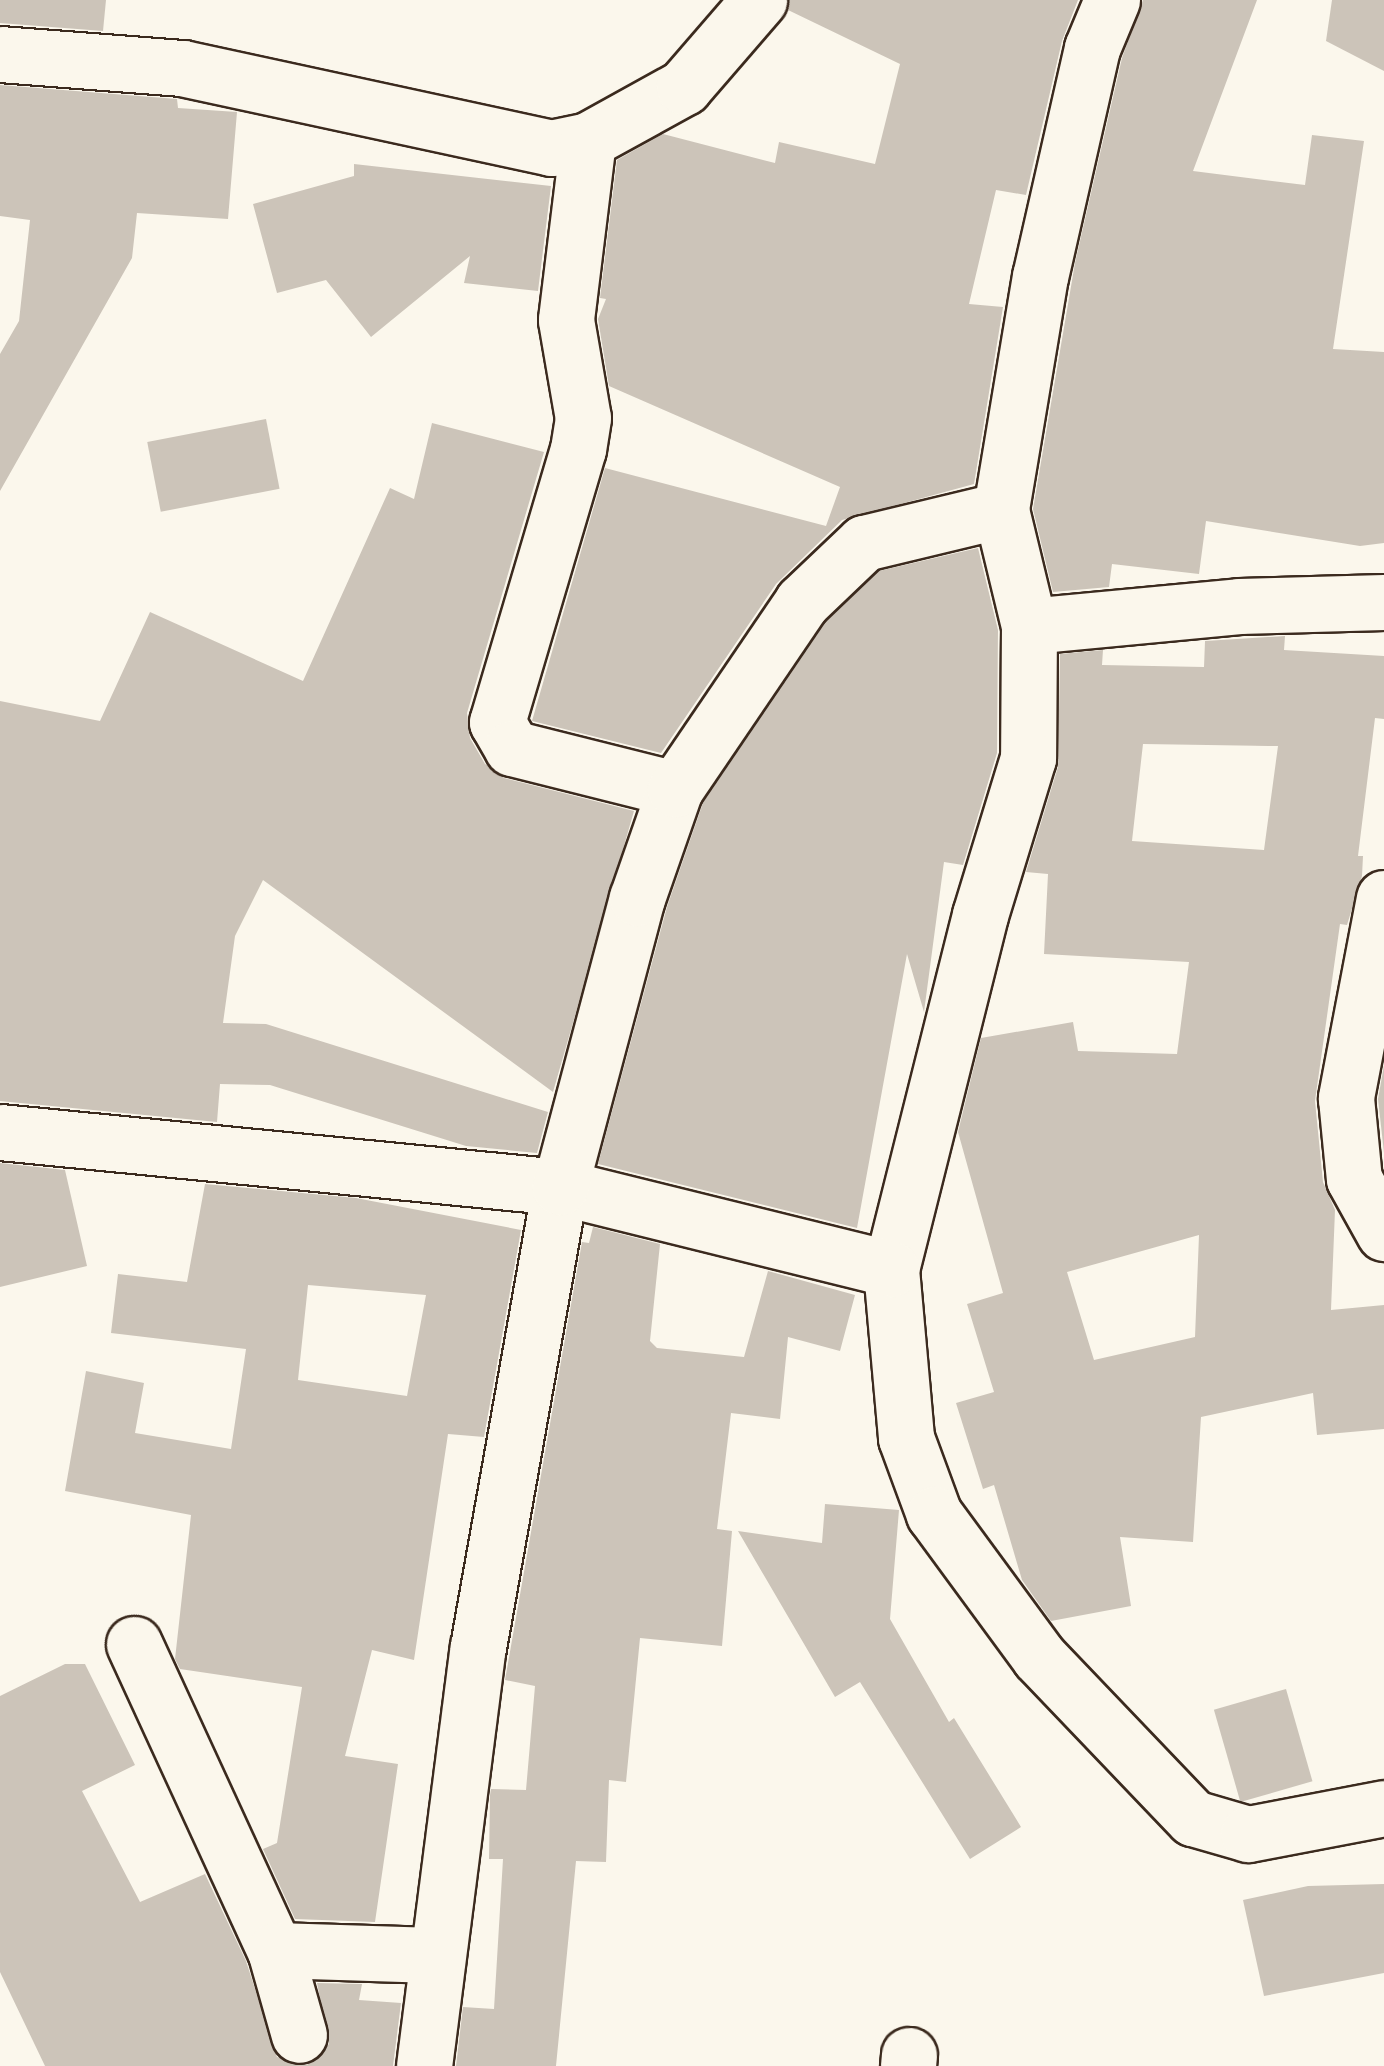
<!DOCTYPE html>
<style>
body{margin:0}
#map{position:relative;width:1384px;height:2066px;overflow:hidden;background:#fbf7ec;font-family:Pangolin,sans-serif}
div>[style]{position:absolute}
.building>*{inset:0;background:#ccc4b9;transform-origin:0 0}
.roads{filter:drop-shadow(2px 0 #3b2a1e) drop-shadow(-2px 0 #3b2a1e) drop-shadow(0 2px #3b2a1e) drop-shadow(0 -2px #3b2a1e)}
.street>*{height:55px;margin:-27.5px;padding:0 27.5px;transform-origin:27.5px;border-radius:27.5px;background:#fbf7ec}
span{translate:-50% -50%;white-space:nowrap;text-align:center;line-height:1.15;-webkit-text-stroke:10px #fbf7ec;paint-order:stroke}
</style>
<div id="map">
<div class="building">
<div style="clip-path:polygon(0 0,106px 0,103px 31px,0 23px)"></div>
<div style="clip-path:polygon(789px 0,1078px 0,1062px 41px,1026px 195px,996px 190px,969px 304px,1003px 307px,974px 484px,842px 520px,776px 584px,661px 753px,532px 721px,605px 468px,826px 526px,840px 487px,609px 386px,598px 319px,606px 299px,600px 298px,617px 160px,663px 134px,775px 163px,779px 142px,875px 164px,900px 64px,788px 10px)"></div>
<div style="clip-path:polygon(1143px 0,1257px 0,1193px 171px,1305px 185px,1312px 135px,1364px 141px,1333px 349px,1384px 352px,1384px 543px,1360px 546px,1206px 521px,1199px 574px,1112px 564px,1109px 587px,1053px 592px,1033px 509px,1075px 263px,1122px 58px)"></div>
<div style="clip-path:polygon(1332px 0,1384px 0,1384px 71px,1326px 41px)"></div>
<div style="clip-path:polygon(0 85px,177px 99px,178px 108px,237px 112px,228px 219px,137px 213px,132px 258px,0 491px,0 354px,19px 321px,30px 220px,0 216px)"></div>
<div style="clip-path:polygon(354px 164px,551px 186px,538px 291px,464px 283px,470px 256px,371px 337px,326px 280px,277px 293px,253px 204px,354px 176px)"></div>
<div style="left:266px;top:419px;width:71px;height:121px;rotate:79deg"></div>
<div style="clip-path:polygon(432px 423px,544px 452px,467px 713px,470px 738px,485px 764px,504px 778px,634px 811px,553px 1092px,263px 880px,235px 936px,223px 1023px,266px 1024px,548px 1112px,537px 1153px,466px 1146px,270px 1085px,220px 1084px,217px 1122px,0 1101px,0 701px,100px 721px,150px 612px,303px 681px,390px 488px,414px 499px)"></div>
<div style="clip-path:polygon(978px 548px,998px 630px,997px 753px,963px 865px,944px 862px,924px 1012px,907px 954px,857px 1228px,598px 1164px,667px 907px,703px 803px,826px 622px,879px 571px)"></div>
<div style="clip-path:polygon(evenodd,1285px 636px,1284px 650px,1384px 656px,1384px 719px,1375px 718px,1358px 856px,1363px 856px,1362px 876px,1347px 925px,1340px 924px,1315px 1101px,1323px 1182px,1335px 1210px,1331px 1310px,1384px 1305px,1384px 1429px,1317px 1435px,1313px 1393px,1201px 1417px,1193px 1542px,1120px 1537px,1131px 1606px,1051px 1621px,1022px 1580px,994px 1485px,983px 1489px,956px 1403px,994px 1392px,967px 1304px,1003px 1293px,958px 1132px,981px 1038px,1073px 1022px,1078px 1051px,1177px 1054px,1189px 962px,1044px 954px,1048px 874px,1026px 872px,1058px 767px,1060px 654px,1103px 650px,1102px 665px,1204px 667px,1205px 641px,1285px 636px,1143px 744px,1278px 746px,1264px 850px,1132px 841px,1143px 744px,1285px 636px,1199px 1235px,1195px 1337px,1094px 1360px,1067px 1272px,1199px 1235px)"></div>
<div style="clip-path:polygon(1384px 1065px,1384px 1153px,1378px 1099px)"></div>
<div style="clip-path:polygon(0 1163px,65px 1170px,87px 1266px,0 1287px)"></div>
<div style="clip-path:polygon(evenodd,205px 1184px,356px 1198px,521px 1230px,484px 1437px,448px 1434px,414px 1660px,372px 1650px,345px 1756px,398px 1764px,375px 1922px,295px 1919px,263px 1849px,277px 1843px,302px 1687px,180px 1669px,175px 1659px,191px 1515px,65px 1491px,86px 1371px,144px 1383px,135px 1433px,231px 1449px,246px 1349px,111px 1333px,118px 1274px,187px 1282px,205px 1184px,308px 1285px,426px 1295px,407px 1396px,298px 1380px,308px 1285px)"></div>
<div style="clip-path:polygon(593px 1227px,660px 1244px,650px 1341px,657px 1348px,744px 1357px,768px 1271px,855px 1295px,840px 1351px,788px 1337px,780px 1419px,731px 1413px,717px 1529px,732px 1531px,722px 1646px,640px 1638px,626px 1782px,609px 1780px,606px 1862px,576px 1861px,556px 2066px,456px 2066px,463px 2007px,494px 2009px,503px 1859px,489px 1859px,490px 1795px,491px 1789px,526px 1790px,535px 1686px,505px 1680px,582px 1242px,589px 1243px)"></div>
<div style="clip-path:polygon(825px 1504px,899px 1510px,890px 1619px,949px 1722px,954px 1718px,1021px 1827px,970px 1859px,860px 1682px,835px 1697px,738px 1531px,822px 1543px)"></div>
<div style="clip-path:polygon(65px 1664px,85px 1664px,135px 1765px,82px 1791px,140px 1902px,205px 1874px,246px 1961px,277px 2057px,307px 2065px,329px 2044px,317px 1983px,362px 1984px,359px 2000px,401px 2003px,393px 2066px,45px 2066px,0 1972px,0 1696px)"></div>
<div style="left:1286px;top:1689px;width:96px;height:75px;rotate:74deg"></div>
<div style="clip-path:polygon(1384px 1884px,1384px 1973px,1264px 1996px,1243px 1900px,1308px 1886px)"></div>
</div>
<div class="roads">
<div class="street">
<div style="left:1112px;top:0;width:52px;rotate:112.6deg"></div>
<div style="left:1092px;top:48px;width:234px;rotate:102.8deg"></div>
<div style="left:1040px;top:276px;width:237px;rotate:99.5deg"></div>
<div style="left:1001px;top:510px;width:119px;rotate:76.4deg"></div>
<div style="left:1029px;top:626px;width:132px;rotate:90.4deg"></div>
<div style="left:1028px;top:758px;width:164px;rotate:107deg"></div>
<div style="left:980px;top:915px;width:365px;rotate:104.1deg"></div>
<div style="left:891px;top:1269px;width:170px;rotate:84.9deg"></div>
<div style="left:906px;top:1438px;width:81px;rotate:69.8deg"></div>
<div style="left:934px;top:1514px;width:177px;rotate:53.7deg"></div>
<div style="left:1039px;top:1657px;width:223px;rotate:46.3deg"></div>
<div style="left:1193px;top:1818px;width:57px;rotate:16.2deg"></div>
<div style="left:1248px;top:1834px;width:138px;rotate:-10.8deg"></div>
<div style="left:0;top:54px;width:183px;rotate:4.4deg"></div>
<div style="left:182px;top:68px;width:378px;rotate:12.2deg"></div>
<div style="left:551px;top:148px;width:38px;rotate:-12deg"></div>
<div style="left:588px;top:140px;width:110px;rotate:-28.9deg"></div>
<div style="left:684px;top:87px;width:115px;rotate:-49.2deg"></div>
<div style="left:588px;top:140px;width:181px;rotate:97deg"></div>
<div style="left:566px;top:320px;width:99px;rotate:80.2deg"></div>
<div style="left:583px;top:418px;width:31px;rotate:99deg"></div>
<div style="left:578px;top:449px;width:285px;rotate:106.5deg"></div>
<div style="left:497px;top:722px;width:30px;rotate:60deg"></div>
<div style="left:512px;top:748px;width:168px;rotate:14.1deg"></div>
<div style="left:1029px;top:626px;width:211px;rotate:-5.4deg"></div>
<div style="left:1239px;top:606px;width:145px;rotate:-1.6deg"></div>
<div style="left:1384px;top:898px;width:204px;rotate:100.8deg"></div>
<div style="left:1346px;top:1098px;width:81px;rotate:84.4deg"></div>
<div style="left:1354px;top:1179px;width:62px;rotate:60.9deg"></div>
<div style="left:0;top:1132px;width:563px;rotate:5.61deg"></div>
<div style="left:560px;top:1187px;width:341px;rotate:13.9deg"></div>
<div style="left:134px;top:1644px;width:337px;rotate:65.3deg"></div>
<div style="left:275px;top:1950px;width:160px;rotate:1.8deg"></div>
<div style="left:275px;top:1950px;width:88px;rotate:74.2deg"></div>
<div style="left:424px;top:2066px;width:422px;rotate:-82.7deg"></div>
<div style="left:478px;top:1647px;width:467px;rotate:-79.9deg"></div>
<div style="left:560px;top:1187px;width:299px;rotate:-75.1deg"></div>
<div style="left:637px;top:898px;width:115px;rotate:-70.8deg"></div>
<div style="left:675px;top:789px;width:226px;rotate:-55.8deg"></div>
<div style="left:802px;top:602px;width:86px;rotate:-43.6deg"></div>
<div style="left:864px;top:543px;width:141px;rotate:-13.5deg"></div>
<div style="left:908px;top:2066px;width:11px;rotate:-85deg"></div>
</div>
</div>
</div>
